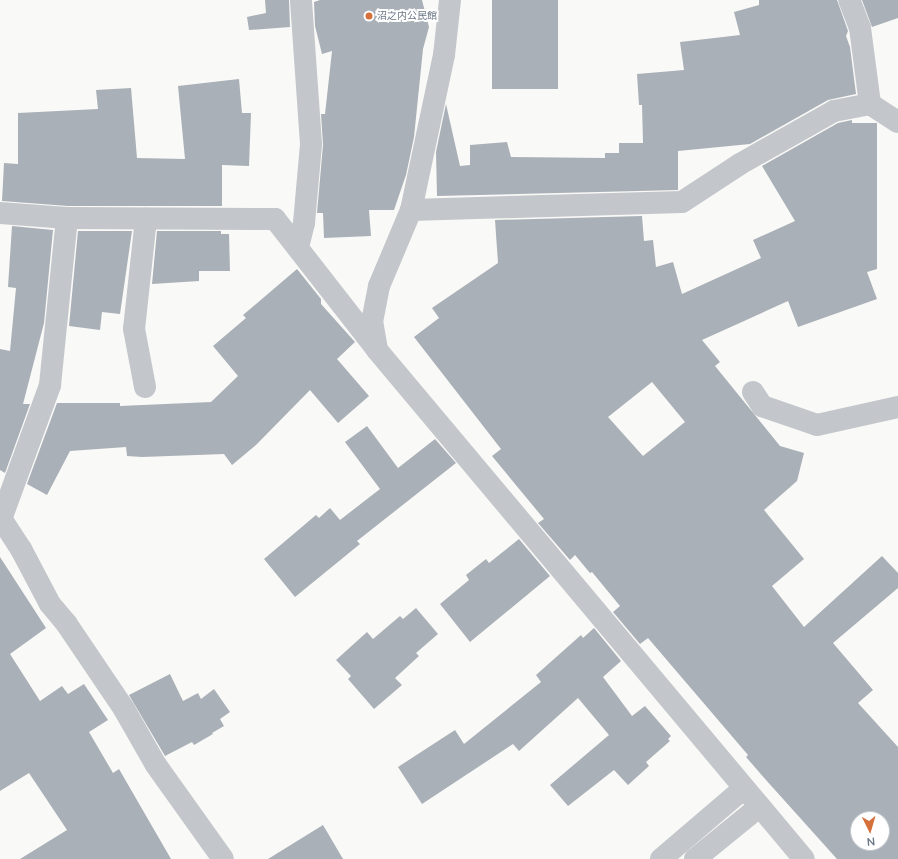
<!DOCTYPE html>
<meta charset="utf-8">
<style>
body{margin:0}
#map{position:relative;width:898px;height:859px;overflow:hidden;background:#f9f9f7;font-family:Mulish,"Noto Sans JP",sans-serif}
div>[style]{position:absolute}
.building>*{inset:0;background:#aab0b7;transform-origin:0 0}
.minor>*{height:22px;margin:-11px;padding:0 11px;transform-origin:11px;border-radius:11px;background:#c3c6ca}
.dots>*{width:11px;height:11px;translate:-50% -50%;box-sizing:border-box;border:2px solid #fff;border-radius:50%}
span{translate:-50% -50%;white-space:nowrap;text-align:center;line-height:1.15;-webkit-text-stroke:4px #fff;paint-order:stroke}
.poi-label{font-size:10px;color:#6a7685}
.left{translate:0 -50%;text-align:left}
.north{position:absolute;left:850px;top:811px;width:40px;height:40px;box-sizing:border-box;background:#fff;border:1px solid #c3c8ce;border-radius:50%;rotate:175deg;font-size:11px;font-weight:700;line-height:16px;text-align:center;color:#6a7685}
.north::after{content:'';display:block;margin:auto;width:14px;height:18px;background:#d5703b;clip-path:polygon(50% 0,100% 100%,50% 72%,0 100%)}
</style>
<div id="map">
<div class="building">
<div style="clip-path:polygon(265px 0,289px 0,290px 27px,249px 30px,247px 17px,266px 13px)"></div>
<div style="clip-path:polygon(320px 0,422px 0,429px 27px,423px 49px,414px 137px,406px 175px,394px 210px,369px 210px,371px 236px,324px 238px,323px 213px,317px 213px,323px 145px,321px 114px,325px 114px,332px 51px,322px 54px,315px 26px,314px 2px)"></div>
<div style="left:492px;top:0;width:66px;height:89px"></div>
<div style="clip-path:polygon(759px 0,837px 0,848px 31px,846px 36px,850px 47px,856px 94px,828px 100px,750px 144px,678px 151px,678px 190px,437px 196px,436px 152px,446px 104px,460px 166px,470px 165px,470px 145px,507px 142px,511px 157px,605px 158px,605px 153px,619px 153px,619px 143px,643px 143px,642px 105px,639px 105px,637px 74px,684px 70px,680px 42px,740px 35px,734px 12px,759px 5px)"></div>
<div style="clip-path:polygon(862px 0,898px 0,898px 18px,872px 27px)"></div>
<div style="clip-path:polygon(239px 79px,242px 113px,251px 113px,249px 166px,222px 165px,222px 206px,68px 206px,2px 201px,4px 163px,18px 164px,18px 113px,98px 109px,96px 90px,131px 88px,137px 158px,185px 159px,178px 86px)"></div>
<div style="clip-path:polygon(evenodd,852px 120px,852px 123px,877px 123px,877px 269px,867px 272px,877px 299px,798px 327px,788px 301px,702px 340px,720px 362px,715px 366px,780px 446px,804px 453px,797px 481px,764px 510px,804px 559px,772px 586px,804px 627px,882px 556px,898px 573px,898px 588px,833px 643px,873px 690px,858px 703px,898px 747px,898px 859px,837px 859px,766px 780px,746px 757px,748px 755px,648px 638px,640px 644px,613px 612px,620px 606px,592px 572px,590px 573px,575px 555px,570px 560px,538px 523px,544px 519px,492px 456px,501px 449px,414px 337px,439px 318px,432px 308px,498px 263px,495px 220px,642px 216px,644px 241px,653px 240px,656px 267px,673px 262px,682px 294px,761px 258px,753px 240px,795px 221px,762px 166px,838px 123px,852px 120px,652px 382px,685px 422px,643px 456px,608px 417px,652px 382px,852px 120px,858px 819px,882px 819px,882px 843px,858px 843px,858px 819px)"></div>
<div style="clip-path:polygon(12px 226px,53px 230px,44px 323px,23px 404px,30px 404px,5px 473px,0 470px,0 349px,10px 351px,16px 288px,8px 287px)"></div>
<div style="clip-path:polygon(78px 231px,132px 231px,120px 314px,102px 312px,100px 330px,69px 326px)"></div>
<div style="clip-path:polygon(157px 231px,221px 231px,221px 234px,229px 234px,230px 271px,199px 271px,199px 281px,152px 284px)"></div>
<div style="clip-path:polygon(297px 269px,321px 299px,321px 304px,355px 342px,337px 359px,369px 396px,338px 423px,310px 390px,256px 445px,232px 465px,224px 454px,142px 457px,127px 456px,126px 447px,70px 451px,47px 495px,27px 484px,57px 403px,120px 403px,120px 406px,211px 402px,238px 376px,213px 346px,246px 318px,243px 315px)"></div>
<div style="clip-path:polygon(367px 426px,398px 468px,435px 439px,456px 463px,357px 541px,360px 544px,295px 597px,264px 559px,316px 515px,319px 518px,330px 508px,340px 520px,380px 489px,345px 442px)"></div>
<div style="clip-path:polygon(519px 539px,550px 576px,470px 642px,440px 604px,469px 580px,466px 575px,486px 559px,489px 563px)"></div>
<div style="clip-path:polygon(0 557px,46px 628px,10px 654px,40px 701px,62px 686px,68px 694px,84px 684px,108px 720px,89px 732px,113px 773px,119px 769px,171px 859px,20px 859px,67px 830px,29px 773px,0 791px)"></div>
<div style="clip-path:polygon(416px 608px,438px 634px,416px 653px,419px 656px,395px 678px,402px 685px,374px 709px,348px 679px,351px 676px,336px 660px,367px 632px,373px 639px,400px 616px,403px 619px)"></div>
<div style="clip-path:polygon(594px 628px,621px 661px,603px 677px,632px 716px,645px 706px,671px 736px,668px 739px,670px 741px,646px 762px,649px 766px,628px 785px,614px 770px,568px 806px,550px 785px,609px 735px,578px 698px,519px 751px,513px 744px,422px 804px,398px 767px,455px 730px,464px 744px,541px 682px,536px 675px,581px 635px,583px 638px)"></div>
<div style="clip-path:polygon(170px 674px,183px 701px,198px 693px,201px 699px,214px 689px,230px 712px,220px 719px,224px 726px,212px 733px,213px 734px,194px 745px,192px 742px,165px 756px,129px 695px)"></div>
<div style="clip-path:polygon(323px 825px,343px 859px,268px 859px)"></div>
</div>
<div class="minor">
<div style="left:450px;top:0;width:55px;rotate:96.2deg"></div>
<div style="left:444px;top:55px;width:158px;rotate:102deg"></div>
<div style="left:411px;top:210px;width:82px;rotate:112.8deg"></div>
<div style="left:379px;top:286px;width:36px;rotate:101deg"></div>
<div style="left:372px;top:321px;width:29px;rotate:80deg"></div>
<div style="left:377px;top:350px;width:664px;rotate:50.01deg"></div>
<div style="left:870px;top:104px;width:33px;rotate:33deg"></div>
<div style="left:411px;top:210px;width:271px;rotate:-1.7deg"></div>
<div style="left:682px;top:202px;width:69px;rotate:-33.2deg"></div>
<div style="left:740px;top:164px;width:108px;rotate:-29.4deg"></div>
<div style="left:834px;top:111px;width:37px;rotate:-11deg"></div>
<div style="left:870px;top:104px;width:77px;rotate:-97.5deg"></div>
<div style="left:860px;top:28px;width:30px;rotate:-111deg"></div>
<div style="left:0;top:213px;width:67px;rotate:4.3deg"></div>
<div style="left:298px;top:247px;width:25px;rotate:-76deg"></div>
<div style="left:304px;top:223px;width:79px;rotate:-84.9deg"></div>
<div style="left:311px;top:144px;width:144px;rotate:-94deg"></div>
<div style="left:145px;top:387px;width:59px;rotate:-100.7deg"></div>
<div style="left:134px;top:329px;width:111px;rotate:-83.8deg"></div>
<div style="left:753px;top:392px;width:17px;rotate:57deg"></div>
<div style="left:762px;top:406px;width:58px;rotate:19.1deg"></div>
<div style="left:817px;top:425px;width:83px;rotate:-12.5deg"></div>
<div style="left:2px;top:520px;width:35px;rotate:57deg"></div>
<div style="left:21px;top:549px;width:62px;rotate:62.2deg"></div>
<div style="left:50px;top:604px;width:25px;rotate:50deg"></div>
<div style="left:66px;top:623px;width:104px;rotate:56deg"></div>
<div style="left:124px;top:709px;width:64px;rotate:60.3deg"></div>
<div style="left:156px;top:765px;width:115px;rotate:54.5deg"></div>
<div style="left:0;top:522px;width:146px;rotate:-69.9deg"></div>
<div style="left:50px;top:385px;width:168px;rotate:-84.2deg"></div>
<div style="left:67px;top:218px;width:208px;rotate:0.3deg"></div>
<div style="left:275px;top:219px;width:162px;rotate:52deg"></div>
<div style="left:661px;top:859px;width:108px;rotate:-40.5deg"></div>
<div style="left:695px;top:859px;width:82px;rotate:-39.1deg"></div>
</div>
<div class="dots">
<div style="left:369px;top:16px;background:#d5703b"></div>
</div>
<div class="poi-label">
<span class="left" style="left:377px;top:16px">沼之内公民館</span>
</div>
<div class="north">N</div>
</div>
